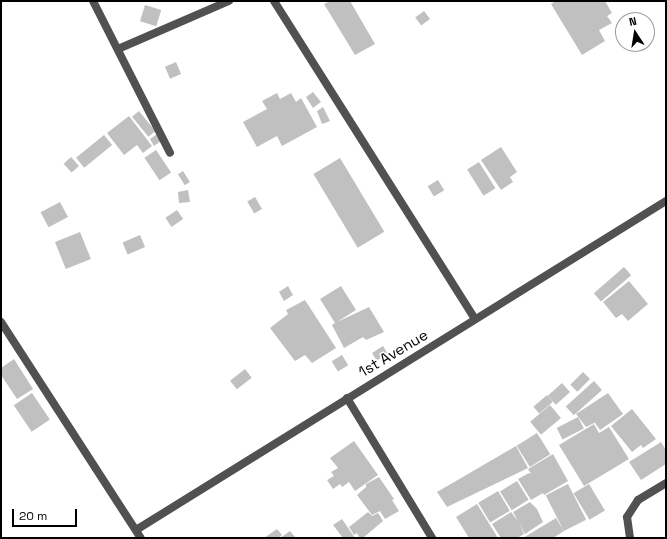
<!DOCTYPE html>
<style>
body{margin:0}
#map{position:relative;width:667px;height:539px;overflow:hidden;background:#fff;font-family:"Space Grotesk",sans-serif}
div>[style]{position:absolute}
.building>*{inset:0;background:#c0c0c0;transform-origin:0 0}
.street>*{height:8px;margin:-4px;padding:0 4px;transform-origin:4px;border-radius:4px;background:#515151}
span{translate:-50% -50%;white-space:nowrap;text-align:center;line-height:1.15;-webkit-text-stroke:3px #fff;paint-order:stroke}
.street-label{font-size:15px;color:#000}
.frame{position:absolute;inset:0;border:2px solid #000;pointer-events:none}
.north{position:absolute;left:615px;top:12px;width:40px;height:40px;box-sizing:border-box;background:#fff;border:1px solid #999;border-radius:50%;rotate:348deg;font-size:11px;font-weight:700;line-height:16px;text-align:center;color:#000}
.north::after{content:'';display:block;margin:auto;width:14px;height:18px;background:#000;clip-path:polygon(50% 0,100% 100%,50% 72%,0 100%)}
.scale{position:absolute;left:12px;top:509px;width:65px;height:18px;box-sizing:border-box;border:2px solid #000;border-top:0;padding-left:5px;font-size:12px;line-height:14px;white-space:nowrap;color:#000;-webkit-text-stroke:3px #fff;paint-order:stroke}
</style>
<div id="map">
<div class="building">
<div style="clip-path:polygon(330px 1px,350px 1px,375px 44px,355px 55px,324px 4px)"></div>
<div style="clip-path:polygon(556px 1px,605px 1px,612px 13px,607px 16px,612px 23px,599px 30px,605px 41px,582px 55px,551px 4px)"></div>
<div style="left:145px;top:5px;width:17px;height:17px;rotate:17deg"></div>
<div style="left:424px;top:11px;width:10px;height:11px;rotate:53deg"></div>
<div style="left:176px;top:62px;width:13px;height:12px;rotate:67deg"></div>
<div style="clip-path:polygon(313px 92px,321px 102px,313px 108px,306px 97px)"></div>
<div style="clip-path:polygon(277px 93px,280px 99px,291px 93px,296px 102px,301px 98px,317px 127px,282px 146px,277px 136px,257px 147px,243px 122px,267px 109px,262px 101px)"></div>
<div style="clip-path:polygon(323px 107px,330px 121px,322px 124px,317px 111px)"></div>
<div style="left:139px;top:111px;width:26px;height:9px;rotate:51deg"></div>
<div style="clip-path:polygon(129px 116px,152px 146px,143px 153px,137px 145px,124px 155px,107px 133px)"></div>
<div style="clip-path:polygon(157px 134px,161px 141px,154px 146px,150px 139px)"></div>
<div style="left:104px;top:135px;width:13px;height:36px;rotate:51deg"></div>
<div style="clip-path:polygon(501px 147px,517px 172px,510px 177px,513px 182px,501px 190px,481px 160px)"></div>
<div style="left:156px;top:150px;width:27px;height:14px;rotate:56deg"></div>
<div style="left:71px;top:157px;width:12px;height:10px;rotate:48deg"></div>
<div style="left:340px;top:158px;width:86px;height:31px;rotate:59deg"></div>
<div style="left:479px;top:162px;width:31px;height:14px;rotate:58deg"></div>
<div style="left:183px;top:171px;width:13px;height:6px;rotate:58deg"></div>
<div style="left:438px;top:180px;width:12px;height:12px;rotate:59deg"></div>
<div style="clip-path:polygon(188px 190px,190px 202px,179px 203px,178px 192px)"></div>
<div style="left:255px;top:197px;width:14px;height:9px;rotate:60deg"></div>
<div style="left:60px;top:202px;width:17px;height:22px;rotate:62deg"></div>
<div style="left:177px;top:210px;width:11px;height:14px;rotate:56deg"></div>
<div style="left:80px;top:232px;width:29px;height:27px;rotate:68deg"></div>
<div style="left:140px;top:235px;width:13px;height:19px;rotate:67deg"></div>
<div style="left:624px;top:267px;width:11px;height:40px;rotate:49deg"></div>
<div style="clip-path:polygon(629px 281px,648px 304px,628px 321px,622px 314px,616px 318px,603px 302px)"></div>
<div style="clip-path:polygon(288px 286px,293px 295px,284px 301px,279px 292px)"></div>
<div style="clip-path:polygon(341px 286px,356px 310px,337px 322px,369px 307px,384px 332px,366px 340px,363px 337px,344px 348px,332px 325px,335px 323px,320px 299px)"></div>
<div style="clip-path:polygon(305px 300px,336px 348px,312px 363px,305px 355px,295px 361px,270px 328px,288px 314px,286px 310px)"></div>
<div style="left:383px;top:346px;width:9px;height:13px;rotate:58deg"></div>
<div style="left:342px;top:355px;width:12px;height:12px;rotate:59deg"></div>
<div style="clip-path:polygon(14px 359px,33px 389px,17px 399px,1px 375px,1px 368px)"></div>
<div style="left:245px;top:369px;width:11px;height:19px;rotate:52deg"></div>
<div style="left:583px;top:372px;width:10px;height:18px;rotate:45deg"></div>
<div style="left:594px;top:381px;width:12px;height:38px;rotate:48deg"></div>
<div style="left:562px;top:383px;width:12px;height:19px;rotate:48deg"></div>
<div style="left:32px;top:393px;width:32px;height:22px;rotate:56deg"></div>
<div style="clip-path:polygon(608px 393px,623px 414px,600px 430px,595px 423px,596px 422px,586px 427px,576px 414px)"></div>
<div style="left:547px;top:395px;width:9px;height:18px;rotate:49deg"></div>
<div style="left:550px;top:405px;width:17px;height:26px;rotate:50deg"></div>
<div style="clip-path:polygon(632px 409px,656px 439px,643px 448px,641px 445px,632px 452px,611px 426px)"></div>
<div style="left:578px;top:417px;width:13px;height:24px;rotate:63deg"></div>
<div style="clip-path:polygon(594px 424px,599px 433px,609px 427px,629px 459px,584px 486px,559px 445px)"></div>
<div style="left:537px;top:433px;width:25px;height:24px;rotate:58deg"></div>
<div style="clip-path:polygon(354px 441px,378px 475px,355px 491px,349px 482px,342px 487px,340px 484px,333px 489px,327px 480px,334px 476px,331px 472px,338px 468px,330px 458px)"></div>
<div style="clip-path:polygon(661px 442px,666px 450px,666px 464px,641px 480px,629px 462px)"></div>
<div style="clip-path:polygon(516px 446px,528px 468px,447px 507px,437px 492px)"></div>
<div style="clip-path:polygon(553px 454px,568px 481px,544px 495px,543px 493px,531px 500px,518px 479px,529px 473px,531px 474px,528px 469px)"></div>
<div style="clip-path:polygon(379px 477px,394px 499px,392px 500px,399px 511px,385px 519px,380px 511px,372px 515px,357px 495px,366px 487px,366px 484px)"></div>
<div style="left:517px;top:481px;width:22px;height:20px;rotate:58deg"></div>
<div style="left:568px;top:484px;width:40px;height:25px;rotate:63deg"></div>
<div style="left:589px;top:484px;width:31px;height:18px;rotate:59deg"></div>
<div style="left:498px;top:491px;width:23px;height:23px;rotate:59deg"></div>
<div style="clip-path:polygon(530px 502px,537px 509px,543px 522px,525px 534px,519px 522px,524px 534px,517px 538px,501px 538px,492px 524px,511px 512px,518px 521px,513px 512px)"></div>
<div style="clip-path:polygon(477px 504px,498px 538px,469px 538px,456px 517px)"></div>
<div style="clip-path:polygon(368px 512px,372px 516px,378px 513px,383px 521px,364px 537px,359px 537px,357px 533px,354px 535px,349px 527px)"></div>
<div style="clip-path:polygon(556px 518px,564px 531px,553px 538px,523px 538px)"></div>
<div style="clip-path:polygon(342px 519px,355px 538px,343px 538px,333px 525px)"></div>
<div style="clip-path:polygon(277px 529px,282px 535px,278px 538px,264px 538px)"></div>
<div style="clip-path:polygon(290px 531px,296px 538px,280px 538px)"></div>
</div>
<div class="street">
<div style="left:93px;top:1px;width:170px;rotate:63.1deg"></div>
<div style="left:274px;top:1px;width:376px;rotate:57.7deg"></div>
<div style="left:118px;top:49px;width:121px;rotate:-23.4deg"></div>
<div style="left:1px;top:322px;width:257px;rotate:57.1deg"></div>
<div style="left:347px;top:398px;width:164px;rotate:58.7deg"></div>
<div style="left:136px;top:530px;width:624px;rotate:-31.83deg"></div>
<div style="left:630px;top:538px;width:21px;rotate:-98deg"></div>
<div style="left:627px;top:517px;width:20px;rotate:-57deg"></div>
<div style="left:638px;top:500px;width:33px;rotate:-31deg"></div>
</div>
<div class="street-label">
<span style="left:393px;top:353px;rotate:-31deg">1st Avenue</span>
</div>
<div class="frame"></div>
<div class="north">N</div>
<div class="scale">20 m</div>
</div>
